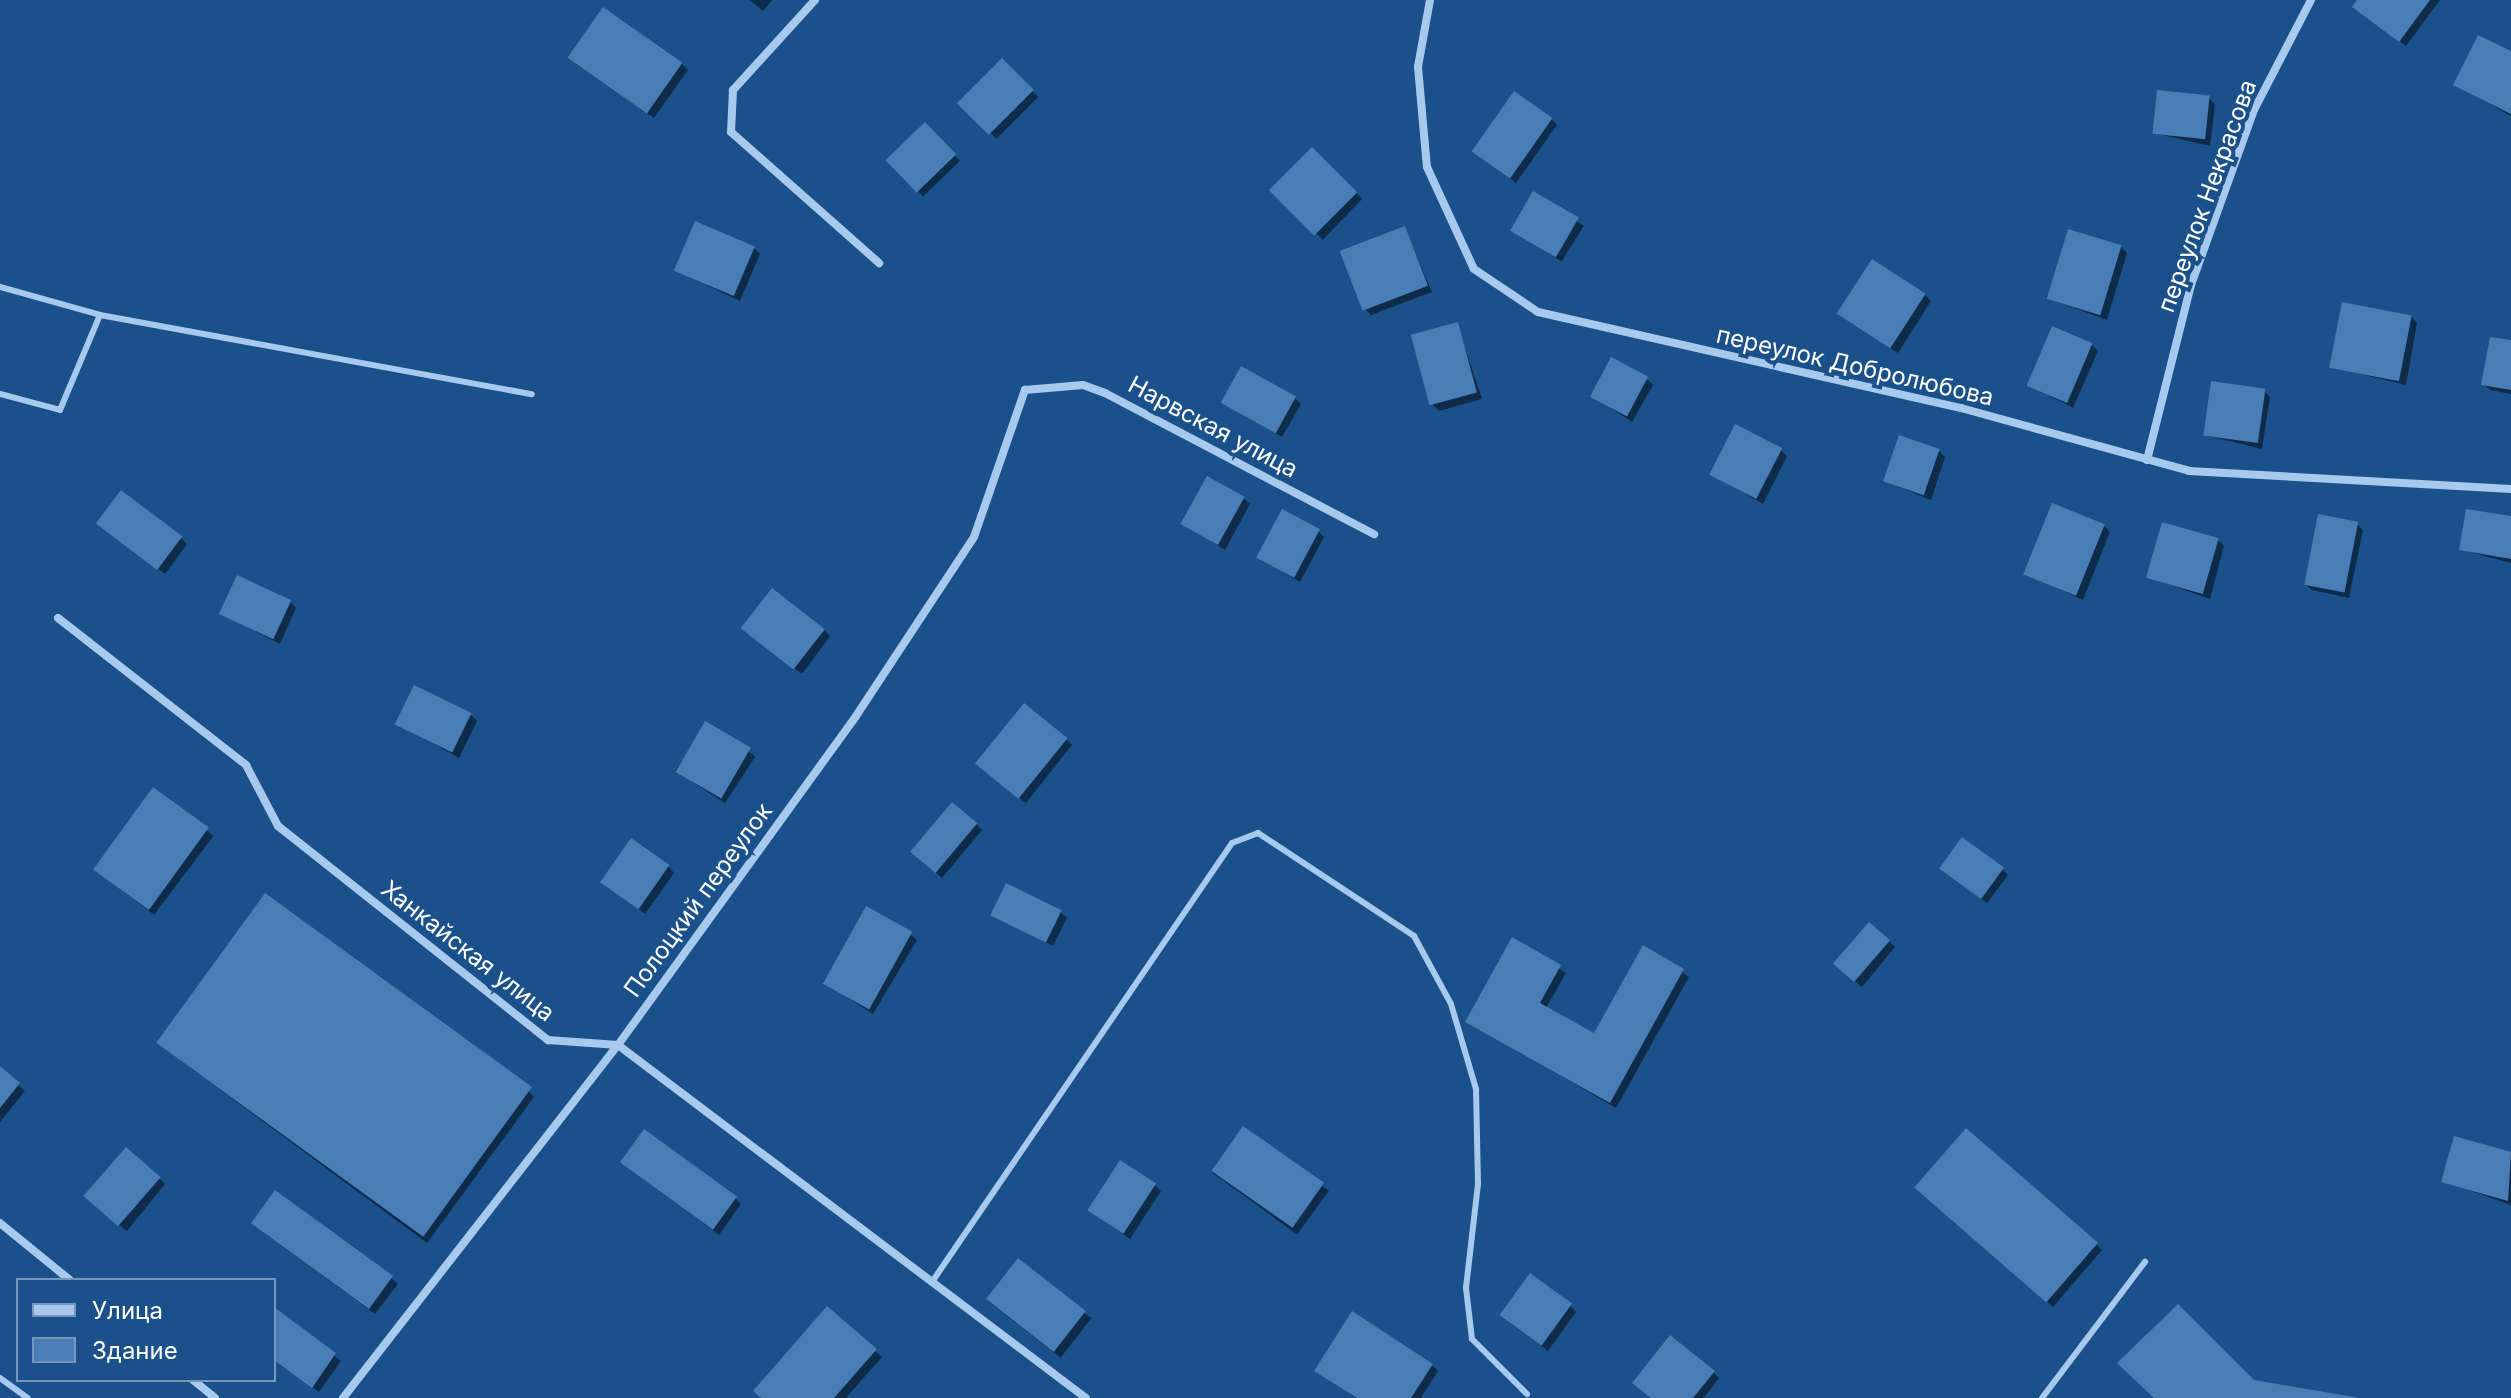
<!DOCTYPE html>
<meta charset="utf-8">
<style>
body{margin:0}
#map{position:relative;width:2511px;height:1398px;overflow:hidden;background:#1b518b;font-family:Inter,sans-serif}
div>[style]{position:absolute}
.shadow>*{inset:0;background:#0007;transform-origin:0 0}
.building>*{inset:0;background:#487db5;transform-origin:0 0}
.service>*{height:6px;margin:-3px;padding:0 3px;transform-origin:3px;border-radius:3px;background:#a7c9ed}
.minor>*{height:8px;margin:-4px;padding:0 4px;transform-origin:4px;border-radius:4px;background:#a7c9ed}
span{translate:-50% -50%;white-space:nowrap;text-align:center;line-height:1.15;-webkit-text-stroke:8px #1b518b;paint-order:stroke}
.street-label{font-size:24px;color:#fff}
.legend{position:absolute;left:16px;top:1278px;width:260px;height:104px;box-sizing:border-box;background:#1b518b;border:2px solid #7697b9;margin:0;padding:10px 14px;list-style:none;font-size:24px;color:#fff}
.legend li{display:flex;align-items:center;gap:16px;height:40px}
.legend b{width:40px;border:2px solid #7697b9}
</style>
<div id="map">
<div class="shadow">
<div style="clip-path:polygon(750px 0,772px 0,763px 11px)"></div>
<div style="clip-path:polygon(2360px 0,2440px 0,2406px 46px,2361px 13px)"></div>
<div style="clip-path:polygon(2511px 54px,2511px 116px,2455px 84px)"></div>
<div style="left:1002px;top:61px;width:51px;height:59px;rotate:45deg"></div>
<div style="clip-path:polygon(576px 64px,682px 64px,688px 70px,654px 118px)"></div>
<div style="clip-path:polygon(2209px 98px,2215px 105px,2210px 146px,2154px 133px)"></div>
<div style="clip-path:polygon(1551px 119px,1557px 125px,1516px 183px,1480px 157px)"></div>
<div style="left:925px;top:125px;width:50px;height:51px;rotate:46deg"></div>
<div style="left:1312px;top:150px;width:70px;height:57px;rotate:44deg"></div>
<div style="left:1533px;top:194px;width:60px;height:42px;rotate:32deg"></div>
<div style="clip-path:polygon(1405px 229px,1432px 292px,1371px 315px,1365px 309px)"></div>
<div style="clip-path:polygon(2121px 247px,2127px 253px,2107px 320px,2050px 299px)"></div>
<div style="clip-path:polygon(754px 248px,760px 254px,740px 301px,677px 271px)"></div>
<div style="clip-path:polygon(1925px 295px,1931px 301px,1898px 353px,1839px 314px)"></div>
<div style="clip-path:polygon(2411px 316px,2417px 323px,2406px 385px,2332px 367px)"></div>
<div style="clip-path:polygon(1457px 324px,1482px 399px,1439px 411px,1433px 405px)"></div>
<div style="clip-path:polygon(2511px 342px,2511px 394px,2490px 390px,2483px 384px)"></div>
<div style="clip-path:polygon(2092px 345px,2098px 351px,2073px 408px,2029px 385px)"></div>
<div style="clip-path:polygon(1647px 379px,1653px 385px,1632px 422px,1592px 396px)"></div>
<div style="clip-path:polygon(2264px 391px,2270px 397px,2262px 449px,2204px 435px)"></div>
<div style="clip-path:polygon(1295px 398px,1301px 404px,1282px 437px,1224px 402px)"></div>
<div style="clip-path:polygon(1781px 450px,1787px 456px,1763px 504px,1712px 474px)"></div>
<div style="clip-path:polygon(1939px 451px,1945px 457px,1931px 500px,1885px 481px)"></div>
<div style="clip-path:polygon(1243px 498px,1250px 504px,1225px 550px,1184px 524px)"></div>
<div style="clip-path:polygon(2511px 518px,2511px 563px,2462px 550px)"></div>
<div style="clip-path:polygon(2357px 524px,2363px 530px,2349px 598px,2312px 590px,2305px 584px)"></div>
<div style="clip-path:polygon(2104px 526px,2110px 532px,2083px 600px,2025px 573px)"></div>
<div style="clip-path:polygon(105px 530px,181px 538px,187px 544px,165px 574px)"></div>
<div style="clip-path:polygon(1318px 531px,1324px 537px,1300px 582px,1258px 557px)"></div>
<div style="clip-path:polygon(2218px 540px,2224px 546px,2210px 599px,2148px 577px)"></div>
<div style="clip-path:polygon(290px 601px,296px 608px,280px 644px,222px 614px)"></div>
<div style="clip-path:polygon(824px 630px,830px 636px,802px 674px,750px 634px)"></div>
<div style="clip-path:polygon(471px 715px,477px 721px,459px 758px,396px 723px)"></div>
<div style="left:706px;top:724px;width:59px;height:56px;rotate:33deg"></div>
<div style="clip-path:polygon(1066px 739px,1072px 745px,1026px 803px,984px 770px)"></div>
<div style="left:153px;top:790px;width:76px;height:99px;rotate:37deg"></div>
<div style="clip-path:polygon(976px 824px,982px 830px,942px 878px,918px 858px)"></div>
<div style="clip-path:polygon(668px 866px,674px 873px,645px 914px,602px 882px)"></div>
<div style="clip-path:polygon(2002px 869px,2008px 875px,1987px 903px,1947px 874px)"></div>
<div style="clip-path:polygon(1060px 912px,1067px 918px,1053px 946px,993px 914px)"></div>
<div style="clip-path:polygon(910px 934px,917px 940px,873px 1014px,823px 982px)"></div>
<div style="clip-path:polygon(1513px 940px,1566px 973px,1546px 1008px,1595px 1036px,1644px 948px,1689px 977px,1616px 1108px,1468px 1021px)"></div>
<div style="clip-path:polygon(1889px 941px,1895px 947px,1862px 987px,1842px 970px)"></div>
<div style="clip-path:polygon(164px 1048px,528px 1091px,534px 1097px,427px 1243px)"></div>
<div style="clip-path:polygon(0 1069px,25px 1091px,0 1122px)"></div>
<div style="left:1244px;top:1129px;width:105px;height:54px;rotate:36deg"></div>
<div style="clip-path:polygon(2455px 1139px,2511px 1154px,2511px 1205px,2444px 1181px)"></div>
<div style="clip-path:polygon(629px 1168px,735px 1198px,741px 1204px,719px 1235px)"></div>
<div style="clip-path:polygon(159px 1178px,165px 1184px,127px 1231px,93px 1203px)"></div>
<div style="clip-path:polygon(1155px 1185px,1161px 1191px,1130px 1239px,1089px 1210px)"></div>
<div style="clip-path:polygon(1923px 1194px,2096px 1244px,2102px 1250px,2053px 1307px)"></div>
<div style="clip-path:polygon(259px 1229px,391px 1278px,398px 1284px,375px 1314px)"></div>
<div style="left:1018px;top:1261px;width:93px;height:50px;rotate:38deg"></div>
<div style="clip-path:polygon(1570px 1306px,1576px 1312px,1548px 1351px,1508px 1321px)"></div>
<div style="clip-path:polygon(274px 1309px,341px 1361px,319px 1392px,274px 1359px)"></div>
<div style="clip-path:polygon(828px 1309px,882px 1357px,846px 1398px,763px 1398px)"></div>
<div style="clip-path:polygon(1432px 1365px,1438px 1371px,1421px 1398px,1356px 1398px,1323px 1376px)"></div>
<div style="clip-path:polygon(1713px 1372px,1719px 1378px,1704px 1398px,1652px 1398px)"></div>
</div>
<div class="building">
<div style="clip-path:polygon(2357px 0,2430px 0,2399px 42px,2352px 7px)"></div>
<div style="left:603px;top:7px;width:97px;height:62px;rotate:35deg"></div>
<div style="clip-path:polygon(2478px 35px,2511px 51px,2511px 114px,2453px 85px)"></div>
<div style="left:1002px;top:58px;width:45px;height:64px;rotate:45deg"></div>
<div style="left:2157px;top:90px;width:53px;height:44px;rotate:6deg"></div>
<div style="left:1514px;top:91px;width:47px;height:74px;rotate:35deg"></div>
<div style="left:925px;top:122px;width:45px;height:55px;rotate:46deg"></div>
<div style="left:1312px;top:147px;width:64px;height:61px;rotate:45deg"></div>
<div style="left:1533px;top:191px;width:53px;height:46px;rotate:30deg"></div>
<div style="left:695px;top:221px;width:65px;height:54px;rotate:23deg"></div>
<div style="left:1405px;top:226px;width:64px;height:70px;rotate:69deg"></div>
<div style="left:2068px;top:229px;width:56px;height:73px;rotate:17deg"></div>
<div style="left:1872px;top:259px;width:64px;height:65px;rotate:33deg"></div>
<div style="left:2342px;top:302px;width:71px;height:67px;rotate:11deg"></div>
<div style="left:1458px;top:322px;width:73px;height:49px;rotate:75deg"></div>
<div style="left:2052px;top:326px;width:44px;height:65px;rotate:23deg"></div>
<div style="clip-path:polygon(2490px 337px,2511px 340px,2511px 390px,2481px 385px)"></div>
<div style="left:1611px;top:357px;width:42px;height:45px;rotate:28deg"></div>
<div style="left:1241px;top:366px;width:63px;height:42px;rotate:29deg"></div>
<div style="left:2211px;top:381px;width:55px;height:55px;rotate:8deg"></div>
<div style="left:1735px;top:424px;width:53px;height:57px;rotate:27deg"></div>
<div style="left:1899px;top:435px;width:43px;height:49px;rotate:19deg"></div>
<div style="left:1207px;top:476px;width:43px;height:55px;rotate:29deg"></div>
<div style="left:121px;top:490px;width:77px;height:42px;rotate:37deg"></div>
<div style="left:2052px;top:503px;width:57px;height:77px;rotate:22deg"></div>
<div style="left:1282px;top:509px;width:43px;height:55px;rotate:28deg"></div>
<div style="clip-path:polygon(2466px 509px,2511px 516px,2511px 559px,2459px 550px)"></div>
<div style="left:2318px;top:514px;width:41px;height:72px;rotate:11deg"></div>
<div style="left:2162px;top:522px;width:59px;height:58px;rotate:16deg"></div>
<div style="left:237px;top:575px;width:60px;height:43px;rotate:25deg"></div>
<div style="left:772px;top:588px;width:67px;height:51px;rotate:38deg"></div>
<div style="left:414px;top:685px;width:64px;height:44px;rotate:26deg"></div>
<div style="left:1024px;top:703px;width:56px;height:78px;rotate:39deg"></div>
<div style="left:705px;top:721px;width:53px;height:59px;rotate:30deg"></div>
<div style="left:153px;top:787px;width:69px;height:102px;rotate:36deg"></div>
<div style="left:952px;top:802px;width:33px;height:65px;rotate:40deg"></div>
<div style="left:1962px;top:837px;width:52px;height:39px;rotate:36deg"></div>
<div style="left:631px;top:838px;width:47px;height:54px;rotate:35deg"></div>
<div style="left:1006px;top:883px;width:62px;height:36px;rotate:26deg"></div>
<div style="left:265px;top:893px;width:330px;height:185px;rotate:36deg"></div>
<div style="left:866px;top:906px;width:53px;height:89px;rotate:29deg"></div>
<div style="left:1869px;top:922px;width:28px;height:55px;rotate:41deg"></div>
<div style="clip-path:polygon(1512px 937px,1561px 965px,1540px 1003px,1594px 1033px,1643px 945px,1684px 969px,1610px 1103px,1465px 1022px)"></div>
<div style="clip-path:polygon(0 1066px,20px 1083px,0 1108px)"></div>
<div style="left:1243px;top:1126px;width:99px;height:55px;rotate:35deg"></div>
<div style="left:1966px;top:1128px;width:175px;height:79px;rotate:41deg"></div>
<div style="left:644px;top:1129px;width:115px;height:41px;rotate:36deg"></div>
<div style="clip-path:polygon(2454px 1136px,2511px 1152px,2508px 1201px,2441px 1182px)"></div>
<div style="left:126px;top:1147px;width:46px;height:65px;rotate:41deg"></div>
<div style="left:1120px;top:1160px;width:43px;height:60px;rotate:33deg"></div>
<div style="left:275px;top:1190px;width:146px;height:41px;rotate:36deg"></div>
<div style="left:1018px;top:1258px;width:86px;height:52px;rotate:38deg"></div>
<div style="left:1530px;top:1273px;width:52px;height:52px;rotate:36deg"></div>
<div style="clip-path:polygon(2178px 1304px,2254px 1380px,2360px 1398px,2154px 1398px,2117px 1363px)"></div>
<div style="clip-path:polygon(827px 1306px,877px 1349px,834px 1398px,761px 1398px,753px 1391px)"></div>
<div style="clip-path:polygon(274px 1307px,336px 1353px,312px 1388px,274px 1360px)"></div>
<div style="clip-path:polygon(1352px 1311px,1433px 1364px,1411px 1398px,1357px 1398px,1314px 1371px)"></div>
<div style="clip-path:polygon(1670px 1335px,1715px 1371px,1693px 1398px,1651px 1398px,1632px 1383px)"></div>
</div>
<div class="service">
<div style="left:0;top:287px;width:104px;rotate:15.6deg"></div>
<div style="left:100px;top:315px;width:439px;rotate:10.4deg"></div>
<div style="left:0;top:394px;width:62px;rotate:14.9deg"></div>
<div style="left:60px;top:410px;width:103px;rotate:-67.2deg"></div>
<div style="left:934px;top:1279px;width:528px;rotate:-55.65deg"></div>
<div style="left:1232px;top:843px;width:28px;rotate:-21deg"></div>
<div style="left:1258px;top:833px;width:187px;rotate:33.4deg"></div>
<div style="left:1414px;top:936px;width:77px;rotate:61.4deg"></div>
<div style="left:1451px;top:1004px;width:89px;rotate:73.6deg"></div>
<div style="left:1476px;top:1089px;width:95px;rotate:88.8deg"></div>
<div style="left:1478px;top:1184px;width:105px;rotate:96.6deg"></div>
<div style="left:1466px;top:1288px;width:51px;rotate:83.3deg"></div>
<div style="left:1472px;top:1339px;width:78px;rotate:45deg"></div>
<div style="left:0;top:1378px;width:34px;rotate:36deg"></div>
<div style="left:2042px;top:1398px;width:171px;rotate:-52.9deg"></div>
</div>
<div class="minor">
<div style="left:815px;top:0;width:122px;rotate:132.3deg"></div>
<div style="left:733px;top:90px;width:42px;rotate:92.7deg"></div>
<div style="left:731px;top:132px;width:198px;rotate:41.5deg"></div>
<div style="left:1430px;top:0;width:68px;rotate:100.2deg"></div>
<div style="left:1418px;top:67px;width:100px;rotate:84.9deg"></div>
<div style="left:1427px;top:167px;width:112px;rotate:65.3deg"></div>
<div style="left:1474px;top:269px;width:77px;rotate:33.9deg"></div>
<div style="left:1538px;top:312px;width:434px;rotate:12.8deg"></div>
<div style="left:1961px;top:408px;width:237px;rotate:15.4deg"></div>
<div style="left:2189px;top:471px;width:323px;rotate:3.2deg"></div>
<div style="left:2147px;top:460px;width:180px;rotate:-75.9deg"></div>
<div style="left:2191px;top:285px;width:186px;rotate:-70.2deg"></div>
<div style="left:2254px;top:110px;width:124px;rotate:-62.6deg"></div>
<div style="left:58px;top:618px;width:239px;rotate:38deg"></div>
<div style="left:246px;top:765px;width:69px;rotate:62.3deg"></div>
<div style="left:278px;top:826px;width:345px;rotate:38.4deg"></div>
<div style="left:548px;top:1040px;width:70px;rotate:4.1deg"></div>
<div style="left:618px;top:1045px;width:586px;rotate:37.03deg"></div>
<div style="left:0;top:1223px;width:90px;rotate:39.2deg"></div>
<div style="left:193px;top:1380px;width:28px;rotate:39deg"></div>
<div style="left:343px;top:1398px;width:447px;rotate:-52.1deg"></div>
<div style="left:618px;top:1045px;width:406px;rotate:-54.1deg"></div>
<div style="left:856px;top:716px;width:214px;rotate:-56.6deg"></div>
<div style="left:974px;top:537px;width:156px;rotate:-70.9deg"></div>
<div style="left:1025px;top:390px;width:58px;rotate:-4.9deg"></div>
<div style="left:1083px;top:385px;width:23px;rotate:20deg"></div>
<div style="left:1105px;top:393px;width:304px;rotate:27.7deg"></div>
</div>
<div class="street-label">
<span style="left:2207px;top:196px;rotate:-70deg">переулок Некрасова</span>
<span style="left:1855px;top:366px;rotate:13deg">переулок Добролюбова</span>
<span style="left:1213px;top:427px;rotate:28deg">Нарвская улица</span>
<span style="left:698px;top:900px;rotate:-54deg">Полоцкий переулок</span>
<span style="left:468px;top:951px;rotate:38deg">Ханкайская улица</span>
</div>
<ul class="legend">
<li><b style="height:10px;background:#a7c9ed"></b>Улица</li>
<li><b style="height:22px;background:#487db5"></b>Здание</li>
</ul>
</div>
